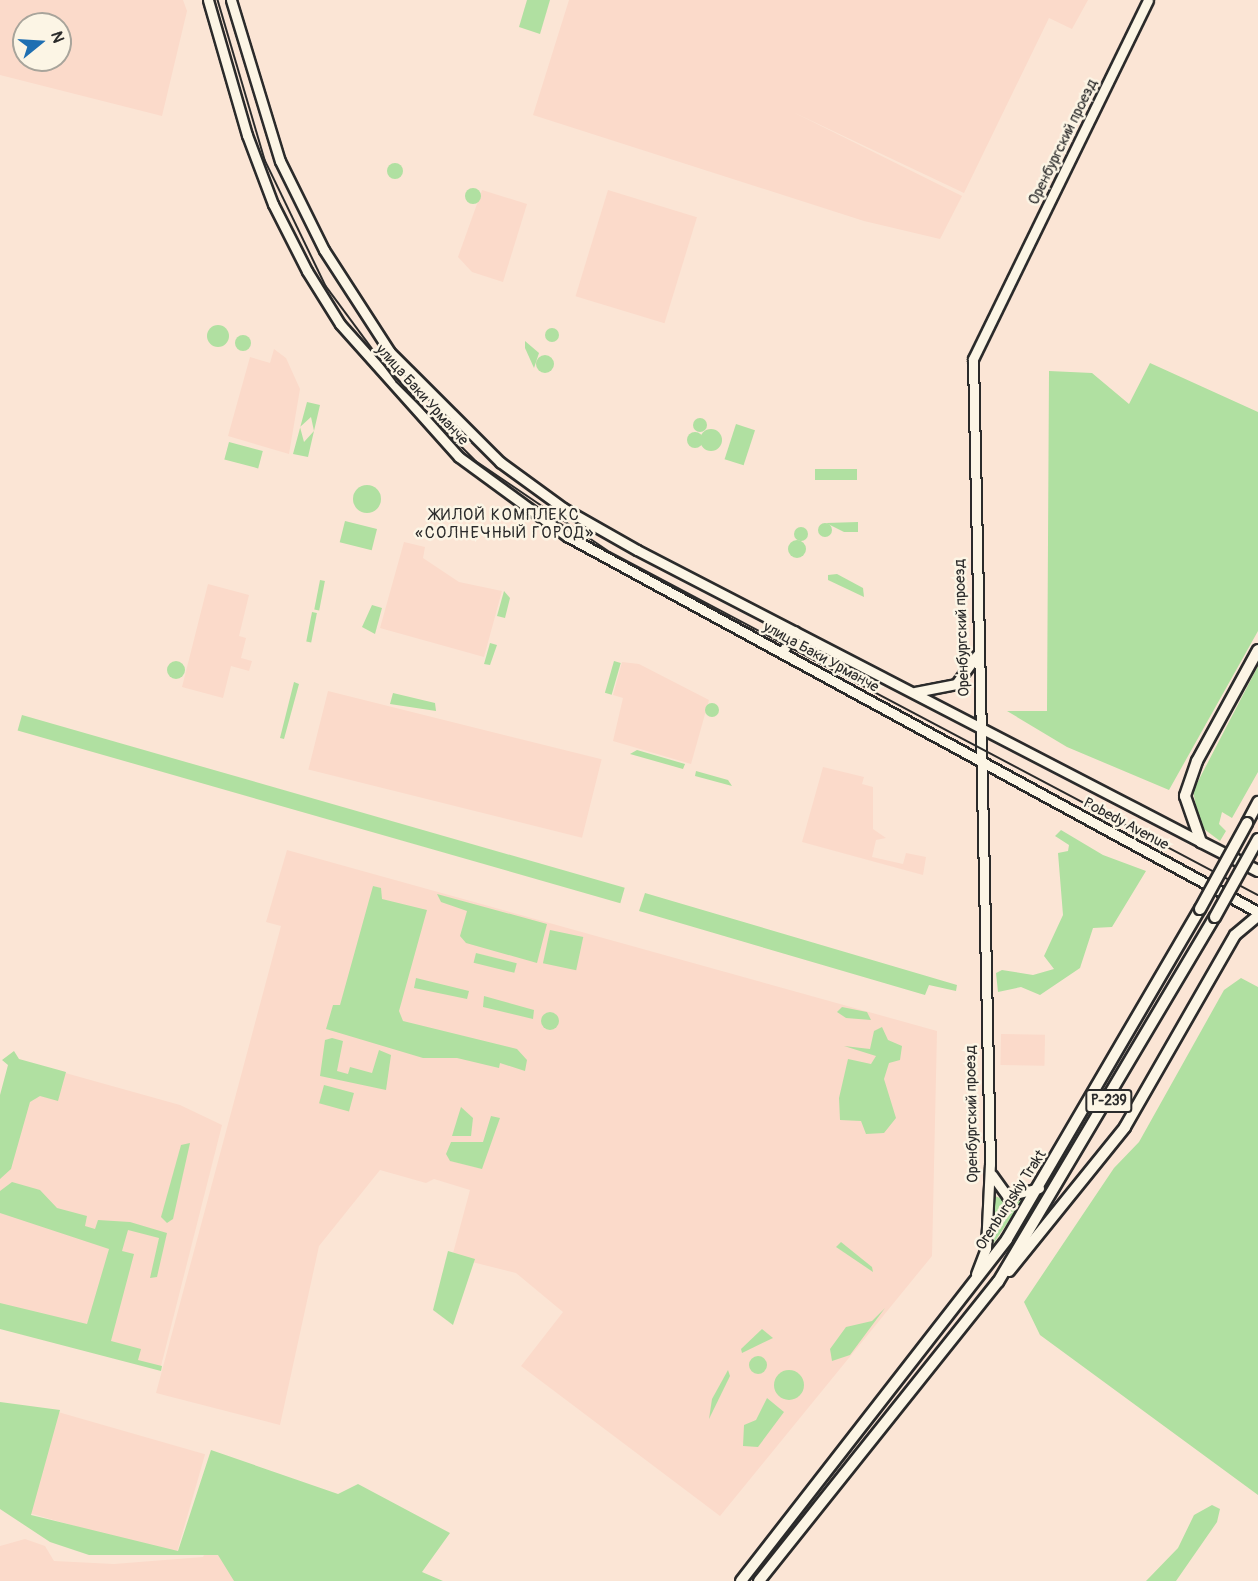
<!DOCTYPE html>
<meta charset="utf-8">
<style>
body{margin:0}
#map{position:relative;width:1258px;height:1581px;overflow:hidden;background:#fbe5d5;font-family:Pangolin,sans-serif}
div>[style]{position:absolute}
.built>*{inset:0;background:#fbdaca;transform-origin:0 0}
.green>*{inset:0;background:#b0e0a1;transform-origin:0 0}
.round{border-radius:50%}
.roads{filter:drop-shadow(2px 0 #2b2b2b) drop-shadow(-2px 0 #2b2b2b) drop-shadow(0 2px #2b2b2b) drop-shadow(0 -2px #2b2b2b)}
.secondary>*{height:9px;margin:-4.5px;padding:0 4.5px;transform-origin:4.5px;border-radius:4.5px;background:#fcf5e5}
.primary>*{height:10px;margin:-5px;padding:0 5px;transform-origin:5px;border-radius:5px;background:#fcf5e5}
.tram>*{height:1.5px;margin:-0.75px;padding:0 0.75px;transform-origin:0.75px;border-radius:0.75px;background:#2b2b2b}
.bridges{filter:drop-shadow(2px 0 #2b2b2b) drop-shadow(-2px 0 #2b2b2b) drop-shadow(0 2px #2b2b2b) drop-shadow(0 -2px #2b2b2b)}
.primary-bridge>*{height:10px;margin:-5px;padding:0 5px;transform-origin:5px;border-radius:5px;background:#fcf5e5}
span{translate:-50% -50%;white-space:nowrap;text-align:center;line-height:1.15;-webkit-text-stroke:5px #fcf5e5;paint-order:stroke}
.shield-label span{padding:2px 4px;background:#fcf5e5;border:2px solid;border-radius:4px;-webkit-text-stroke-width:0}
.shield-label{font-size:14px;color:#2b2b2b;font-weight:700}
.street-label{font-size:15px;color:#2b2b2b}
.neighbourhood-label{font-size:16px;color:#2b2b2b;letter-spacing:1.5px}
.north{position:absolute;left:12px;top:12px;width:60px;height:60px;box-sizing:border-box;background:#fcf5e5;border:2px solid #a8a49b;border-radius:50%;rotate:72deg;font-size:16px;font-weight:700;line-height:24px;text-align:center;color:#2b2b2b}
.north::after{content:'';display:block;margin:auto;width:21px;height:27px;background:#1f6fb2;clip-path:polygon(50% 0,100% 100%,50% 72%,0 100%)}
</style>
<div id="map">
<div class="built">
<div style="clip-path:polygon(evenodd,0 0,183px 0,187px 11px,162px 116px,0 75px,0 0,24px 24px,60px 24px,60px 60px,24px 60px,24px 24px)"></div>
<div style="clip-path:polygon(569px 0,1088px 0,1072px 29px,1049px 18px,964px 193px,793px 112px,962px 196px,940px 239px,864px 221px,533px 115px)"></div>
<div style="clip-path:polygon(482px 190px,527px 204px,503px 282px,472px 272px,458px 257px)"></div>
<div style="left:608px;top:190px;width:93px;height:111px;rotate:17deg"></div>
<div style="clip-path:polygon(274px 349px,286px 358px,300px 389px,289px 454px,228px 436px,250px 357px,270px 363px)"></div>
<div style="clip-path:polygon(404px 542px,425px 547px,423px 558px,459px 582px,502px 591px,484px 657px,380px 628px)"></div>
<div style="clip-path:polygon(208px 584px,249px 595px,239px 636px,246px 638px,241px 658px,252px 661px,249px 671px,231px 666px,223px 698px,182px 687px)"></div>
<div style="clip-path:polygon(622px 662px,639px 664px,709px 700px,691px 764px,613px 741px,623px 698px,613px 695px)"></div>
<div style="left:328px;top:691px;width:282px;height:81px;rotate:14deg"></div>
<div style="clip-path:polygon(823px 767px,864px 777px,862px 784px,873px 787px,873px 829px,886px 838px,876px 840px,872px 857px,903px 864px,906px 853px,926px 857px,923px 875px,802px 842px)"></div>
<div style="clip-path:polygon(287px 850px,937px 1031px,932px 1256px,720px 1516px,521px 1366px,563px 1312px,516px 1273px,452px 1257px,470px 1190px,434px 1179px,426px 1183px,380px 1170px,319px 1246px,280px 1425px,156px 1393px,281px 926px,266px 922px)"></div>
<div style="left:1001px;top:1034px;width:44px;height:31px;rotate:1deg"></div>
<div style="clip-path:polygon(19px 1060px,180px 1105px,222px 1125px,160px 1370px,0 1320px,0 1131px)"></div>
<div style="left:58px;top:1412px;width:153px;height:105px;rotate:16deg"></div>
<div style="clip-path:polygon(25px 1539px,45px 1546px,54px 1561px,114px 1564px,203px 1557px,207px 1549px,243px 1550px,245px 1581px,0 1581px,0 1546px)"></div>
</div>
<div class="green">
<div style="clip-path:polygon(527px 0,550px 0,540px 34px,519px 27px)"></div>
<div class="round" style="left:387px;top:163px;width:16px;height:16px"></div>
<div class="round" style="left:465px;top:188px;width:16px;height:16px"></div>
<div class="round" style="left:207px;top:325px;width:22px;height:22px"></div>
<div class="round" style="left:545px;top:328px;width:14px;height:14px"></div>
<div class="round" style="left:235px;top:335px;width:16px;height:16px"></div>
<div style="clip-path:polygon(525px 341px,539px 353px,534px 368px,525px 348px)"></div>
<div class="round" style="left:536px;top:355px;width:18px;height:18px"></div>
<div style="clip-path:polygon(1150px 363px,1258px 412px,1258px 631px,1169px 790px,1067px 747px,1007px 711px,1047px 711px,1049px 371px,1092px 373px,1129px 404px)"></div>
<div style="clip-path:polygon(evenodd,307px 402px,320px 405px,308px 457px,293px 454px,307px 402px,311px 417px,314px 431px,304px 442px,300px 427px,311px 417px)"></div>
<div class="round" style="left:693px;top:418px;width:14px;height:14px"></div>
<div style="left:736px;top:424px;width:20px;height:37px;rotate:18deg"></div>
<div class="round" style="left:700px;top:429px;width:22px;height:22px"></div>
<div class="round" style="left:687px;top:432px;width:16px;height:16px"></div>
<div style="left:229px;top:442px;width:35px;height:18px;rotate:15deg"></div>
<div style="left:857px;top:469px;width:11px;height:42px;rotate:90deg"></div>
<div class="round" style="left:353px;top:485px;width:28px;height:28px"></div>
<div style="left:345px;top:521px;width:33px;height:22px;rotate:14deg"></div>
<div style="clip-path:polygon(858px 522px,858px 532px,844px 532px,826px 523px)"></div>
<div class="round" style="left:818px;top:523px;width:14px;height:14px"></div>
<div class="round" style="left:794px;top:527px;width:14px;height:14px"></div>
<div class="round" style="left:788px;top:540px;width:18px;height:18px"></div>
<div style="clip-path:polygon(837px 574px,863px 588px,864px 597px,828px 580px,828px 575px)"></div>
<div style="left:320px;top:580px;width:5px;height:30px;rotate:11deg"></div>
<div style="clip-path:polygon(504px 591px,510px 598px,505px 618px,497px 616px)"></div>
<div style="clip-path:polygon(372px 605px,382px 608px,375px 634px,362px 627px)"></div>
<div style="left:312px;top:612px;width:5px;height:30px;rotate:11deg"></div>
<div style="clip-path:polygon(490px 643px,497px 645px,490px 665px,484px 664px)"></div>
<div style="left:614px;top:661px;width:7px;height:33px;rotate:16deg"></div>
<div class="round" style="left:167px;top:661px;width:18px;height:18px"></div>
<div style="clip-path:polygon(1258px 666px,1258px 772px,1232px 818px,1222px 812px,1219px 824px,1226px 831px,1220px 841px,1200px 826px,1193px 791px)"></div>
<div style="clip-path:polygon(294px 682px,299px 684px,284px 739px,280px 738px)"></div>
<div style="clip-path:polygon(393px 693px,435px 703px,436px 711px,390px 704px)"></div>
<div class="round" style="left:705px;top:703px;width:14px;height:14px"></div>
<div style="left:22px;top:715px;width:627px;height:16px;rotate:16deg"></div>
<div style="clip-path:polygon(637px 750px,685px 764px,683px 769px,630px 754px)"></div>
<div style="clip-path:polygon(696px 771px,728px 780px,732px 786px,695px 776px)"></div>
<div style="clip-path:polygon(1061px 830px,1103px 855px,1146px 871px,1112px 927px,1093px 928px,1080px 968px,1040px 995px,1021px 987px,998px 992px,996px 973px,1002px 970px,1033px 975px,1054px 969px,1044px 956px,1063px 915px,1058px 853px,1068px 851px,1069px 845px,1055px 836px)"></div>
<div style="clip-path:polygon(373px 886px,381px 888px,382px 899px,427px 910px,399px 1011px,403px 1021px,517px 1049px,527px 1060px,525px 1071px,500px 1063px,499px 1068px,457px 1058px,423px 1058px,326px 1029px,333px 1005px,340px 1005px)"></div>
<div style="clip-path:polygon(645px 893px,957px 985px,956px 991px,929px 985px,925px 995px,639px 911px)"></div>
<div style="clip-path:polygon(437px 894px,547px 924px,537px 963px,466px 943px,460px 936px,467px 911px,441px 902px)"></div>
<div style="left:550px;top:930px;width:34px;height:34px;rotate:12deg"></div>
<div style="left:476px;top:953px;width:42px;height:10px;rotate:14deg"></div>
<div style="clip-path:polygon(416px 978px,469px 991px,467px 999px,414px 988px)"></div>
<div style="clip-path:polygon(1241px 978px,1258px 987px,1258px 1495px,1040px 1335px,1024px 1302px,1114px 1168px,1139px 1142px,1224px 990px)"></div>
<div style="clip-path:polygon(484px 996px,534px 1010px,533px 1019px,483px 1007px)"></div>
<div style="clip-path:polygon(842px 1007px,867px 1012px,871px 1020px,846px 1018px,837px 1012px)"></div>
<div class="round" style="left:541px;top:1012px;width:18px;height:18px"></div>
<div style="clip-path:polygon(882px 1027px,888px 1040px,902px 1046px,900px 1060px,889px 1063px,884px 1079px,896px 1118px,884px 1133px,866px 1134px,861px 1121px,840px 1120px,839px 1098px,848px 1059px,871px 1064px,876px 1056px,844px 1046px,870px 1049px,874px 1031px)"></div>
<div style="clip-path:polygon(332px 1038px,343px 1041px,337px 1071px,348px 1074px,350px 1067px,372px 1073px,379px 1050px,391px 1055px,386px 1090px,320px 1076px,325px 1040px)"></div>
<div style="clip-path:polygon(14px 1051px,19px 1059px,66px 1072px,58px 1101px,40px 1096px,30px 1102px,11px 1169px,0 1179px,0 1095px,8px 1065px,2px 1060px)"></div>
<div style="left:324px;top:1085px;width:31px;height:19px;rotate:15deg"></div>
<div style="clip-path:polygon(461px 1107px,473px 1118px,471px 1136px,452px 1136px)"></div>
<div style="clip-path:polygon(491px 1116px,500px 1118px,482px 1169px,450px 1161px,446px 1154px,451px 1142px,483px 1142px)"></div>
<div style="clip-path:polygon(190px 1143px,173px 1219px,167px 1223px,161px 1217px,181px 1145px)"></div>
<div style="clip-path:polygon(12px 1182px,40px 1190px,57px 1208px,87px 1216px,85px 1226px,95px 1229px,98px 1220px,130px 1222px,167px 1233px,157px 1277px,150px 1278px,159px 1238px,128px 1230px,122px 1251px,134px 1254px,111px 1341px,141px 1349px,138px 1360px,162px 1366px,161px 1371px,0 1329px,0 1303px,87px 1324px,109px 1249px,0 1213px,0 1191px)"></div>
<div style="clip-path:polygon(992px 1195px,1011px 1202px,1025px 1197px,991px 1247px)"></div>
<div style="clip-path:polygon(841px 1242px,872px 1267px,873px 1272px,836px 1247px)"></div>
<div style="clip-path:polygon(448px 1251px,475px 1259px,453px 1325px,433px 1310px)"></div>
<div style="clip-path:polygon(885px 1308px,850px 1355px,832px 1361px,830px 1349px,846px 1327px,872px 1321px)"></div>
<div style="clip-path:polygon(762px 1329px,773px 1338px,742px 1353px,741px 1349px)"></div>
<div class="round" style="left:749px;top:1356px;width:18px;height:18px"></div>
<div class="round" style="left:774px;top:1370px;width:30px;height:30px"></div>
<div style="clip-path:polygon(728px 1370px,730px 1376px,709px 1419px,712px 1399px)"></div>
<div style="clip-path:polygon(767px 1398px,784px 1412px,758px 1447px,743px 1446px,744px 1425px,756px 1420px)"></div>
<div style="clip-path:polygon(0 1402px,60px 1410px,31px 1515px,178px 1551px,211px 1450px,338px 1494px,358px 1484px,450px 1533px,422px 1572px,443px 1581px,234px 1581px,218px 1555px,89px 1555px,50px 1542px,0 1509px)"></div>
<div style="clip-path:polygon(1212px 1505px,1220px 1509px,1217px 1522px,1176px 1581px,1146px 1581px,1178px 1548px,1194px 1515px)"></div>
</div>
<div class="roads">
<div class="secondary">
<div style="left:208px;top:0;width:141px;rotate:73.9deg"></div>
<div style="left:247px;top:135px;width:74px;rotate:69.4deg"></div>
<div style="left:273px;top:204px;width:75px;rotate:63.1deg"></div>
<div style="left:307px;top:271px;width:62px;rotate:58.1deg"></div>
<div style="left:340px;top:324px;width:178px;rotate:48.2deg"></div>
<div style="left:459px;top:457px;width:134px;rotate:36.2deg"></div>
<div style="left:567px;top:536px;width:787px;rotate:28.55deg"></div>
<div style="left:231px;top:0;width:168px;rotate:73.1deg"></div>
<div style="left:280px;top:161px;width:99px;rotate:63.7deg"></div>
<div style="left:324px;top:250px;width:121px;rotate:57.1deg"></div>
<div style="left:390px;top:352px;width:156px;rotate:45deg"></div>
<div style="left:500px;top:462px;width:78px;rotate:36.1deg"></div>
<div style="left:563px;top:508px;width:85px;rotate:29.6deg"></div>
<div style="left:637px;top:550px;width:635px;rotate:27.37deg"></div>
<div style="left:783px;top:651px;width:23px;rotate:-59deg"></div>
<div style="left:915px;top:692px;width:42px;rotate:-11deg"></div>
<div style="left:956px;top:684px;width:36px;rotate:-54deg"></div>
<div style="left:992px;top:1175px;width:26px;rotate:54deg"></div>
<div style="left:1007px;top:1196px;width:33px;rotate:-14deg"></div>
<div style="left:976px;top:1274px;width:28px;rotate:-69deg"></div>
<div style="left:986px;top:1248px;width:84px;rotate:-87.3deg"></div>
<div style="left:990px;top:1164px;width:805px;rotate:-91.21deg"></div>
<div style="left:973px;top:359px;width:399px;rotate:-64deg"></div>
</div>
<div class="primary">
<div style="left:1258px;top:650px;width:127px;rotate:118.8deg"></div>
<div style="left:1197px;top:761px;width:37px;rotate:109deg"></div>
<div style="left:1185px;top:796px;width:49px;rotate:70.8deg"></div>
<div style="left:1201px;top:842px;width:64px;rotate:27deg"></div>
<div style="left:1247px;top:823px;width:24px;rotate:-62deg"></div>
<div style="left:1009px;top:1271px;width:185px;rotate:-51.1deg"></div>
<div style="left:1125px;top:1127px;width:221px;rotate:-60.2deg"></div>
<div style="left:1235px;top:935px;width:30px;rotate:-40deg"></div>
<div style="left:741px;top:1581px;width:433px;rotate:-52.1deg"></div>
<div style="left:1007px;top:1239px;width:382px;rotate:-59.7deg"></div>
<div style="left:759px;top:1581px;width:383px;rotate:-51.4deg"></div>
<div style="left:998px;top:1282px;width:425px;rotate:-59.3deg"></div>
</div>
</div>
<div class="tram">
<div style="left:218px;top:0;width:167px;rotate:73.6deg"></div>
<div style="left:265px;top:160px;width:140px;rotate:64.2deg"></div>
<div style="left:326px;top:286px;width:119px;rotate:53.5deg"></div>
<div style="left:397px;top:382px;width:112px;rotate:45deg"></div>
<div style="left:476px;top:461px;width:162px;rotate:34.2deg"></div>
<div style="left:610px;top:552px;width:733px;rotate:27.89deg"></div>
</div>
<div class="bridges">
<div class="primary-bridge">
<div style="left:1200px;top:909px;width:98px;rotate:-61.3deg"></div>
<div style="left:1215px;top:917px;width:89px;rotate:-61.1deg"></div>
</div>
</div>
<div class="shield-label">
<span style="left:1109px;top:1101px">Р-239</span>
</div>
<div class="street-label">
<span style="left:1063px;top:142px;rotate:-64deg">Оренбургский проезд</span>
<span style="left:422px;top:395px;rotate:48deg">улица Баки Урманче</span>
<span style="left:962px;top:628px;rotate:-92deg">Оренбургский проезд</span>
<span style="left:821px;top:657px;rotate:29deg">улица Баки Урманче</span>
<span style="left:1126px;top:824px;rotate:28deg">Pobedy Avenue</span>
<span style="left:972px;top:1114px;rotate:-91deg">Оренбургский проезд</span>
<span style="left:1011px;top:1200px;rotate:-57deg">Orenburgskiy Trakt</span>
</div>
<div class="neighbourhood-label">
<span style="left:505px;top:524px">ЖИЛОЙ КОМПЛЕКС<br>«СОЛНЕЧНЫЙ ГОРОД»</span>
</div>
<div class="north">N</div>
</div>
